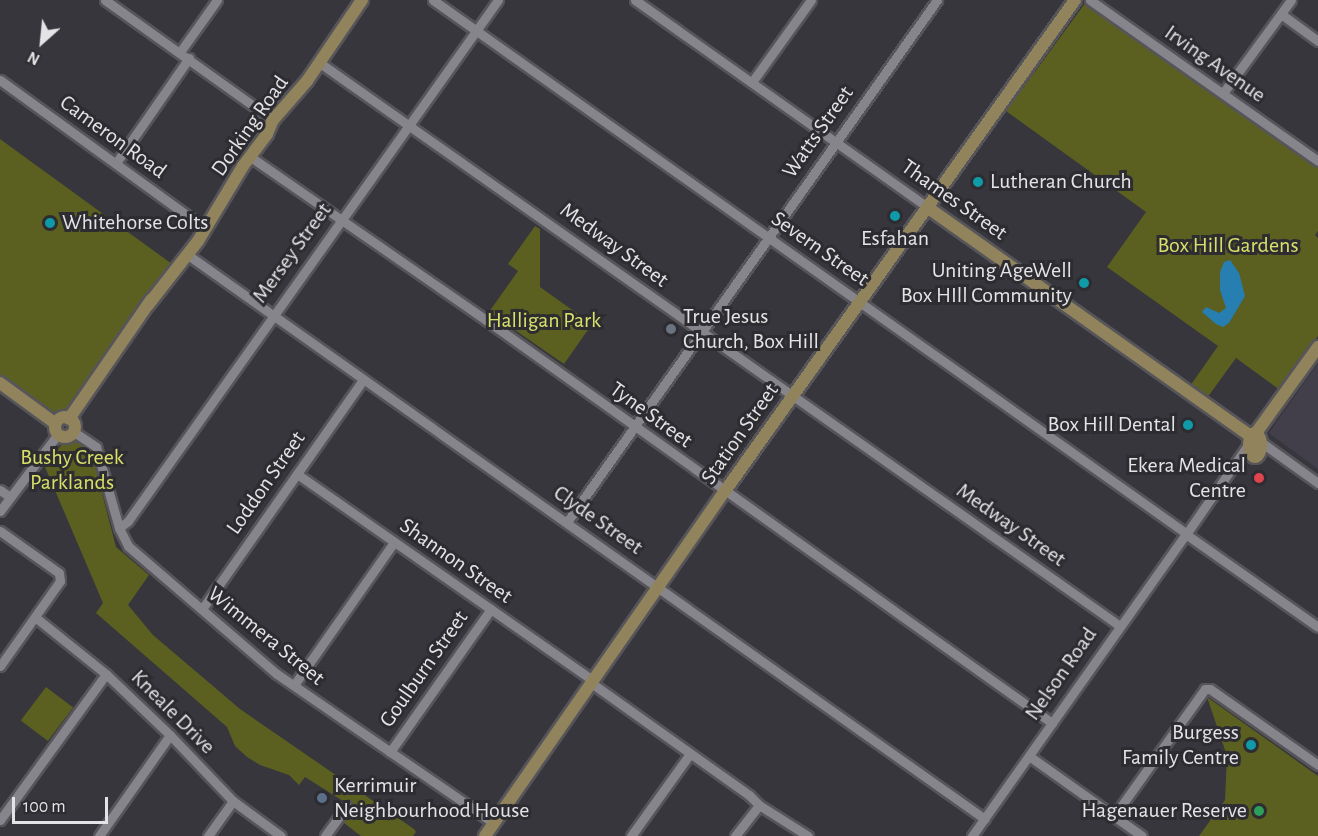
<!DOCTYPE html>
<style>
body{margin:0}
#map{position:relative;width:1318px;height:836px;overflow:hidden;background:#37363c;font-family:"Alegreya Sans",sans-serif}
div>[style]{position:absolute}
.built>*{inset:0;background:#423f4b}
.green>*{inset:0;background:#5b5f20;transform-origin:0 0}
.water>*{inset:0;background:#277eb1}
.roads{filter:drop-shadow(2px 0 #56555a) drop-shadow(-2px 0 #56555a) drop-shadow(0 2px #56555a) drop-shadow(0 -2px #56555a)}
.minor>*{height:9px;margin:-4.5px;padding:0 4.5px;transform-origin:4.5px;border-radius:4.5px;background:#87858c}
.major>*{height:12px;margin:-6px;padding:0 6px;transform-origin:6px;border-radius:6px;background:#91835b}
.major>.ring{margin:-6px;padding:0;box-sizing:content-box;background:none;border:12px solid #91835b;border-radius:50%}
.dots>*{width:16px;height:16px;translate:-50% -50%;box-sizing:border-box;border:3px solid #2d2c31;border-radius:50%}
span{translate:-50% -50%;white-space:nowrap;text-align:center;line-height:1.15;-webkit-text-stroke:6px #2d2c31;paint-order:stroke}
.street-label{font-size:22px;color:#e4e3e6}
.poi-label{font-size:22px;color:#e4e3e6}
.left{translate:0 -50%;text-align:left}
.right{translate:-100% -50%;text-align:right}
.park-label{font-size:22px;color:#d8e069}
.north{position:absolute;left:12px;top:12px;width:60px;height:60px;-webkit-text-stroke:4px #2d2c31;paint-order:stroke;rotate:207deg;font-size:16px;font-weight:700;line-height:24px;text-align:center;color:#e4e3e6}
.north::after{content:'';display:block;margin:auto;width:21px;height:27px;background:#e4e3e6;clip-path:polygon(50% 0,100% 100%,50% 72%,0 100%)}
.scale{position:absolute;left:12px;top:797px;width:96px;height:27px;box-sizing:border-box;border:3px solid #e4e3e6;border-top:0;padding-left:8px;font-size:18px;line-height:21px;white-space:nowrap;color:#e4e3e6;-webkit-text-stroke:4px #2d2c31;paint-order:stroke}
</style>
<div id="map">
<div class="built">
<div style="clip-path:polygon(1318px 363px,1318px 469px,1269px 433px)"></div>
</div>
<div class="green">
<div style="clip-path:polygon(1086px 2px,1318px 165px,1318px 231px,1315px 235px,1318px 238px,1318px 336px,1280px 390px,1236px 358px,1207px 398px,1190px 386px,1218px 346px,1107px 267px,1146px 212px,1006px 111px)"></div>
<div style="clip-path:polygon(0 139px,172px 264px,59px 420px,0 377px)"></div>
<div style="clip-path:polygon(535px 226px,540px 229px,540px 287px,592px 324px,564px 364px,489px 312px,518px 271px,508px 264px)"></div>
<div style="clip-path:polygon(77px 440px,91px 451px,116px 547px,149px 575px,128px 605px,153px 635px,240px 709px,414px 829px,416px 832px,413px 836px,361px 836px,344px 823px,354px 808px,305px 777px,299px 785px,289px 775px,260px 765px,247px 757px,235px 746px,227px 727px,96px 613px,103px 603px,45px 467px,62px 444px)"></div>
<div style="left:46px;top:687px;width:34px;height:42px;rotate:37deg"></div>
<div style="clip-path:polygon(1207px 697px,1318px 776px,1318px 836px,1199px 836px,1225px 800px,1227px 756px)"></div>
</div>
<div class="water">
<div style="clip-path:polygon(1230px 260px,1239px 273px,1245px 296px,1229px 323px,1223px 327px,1216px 324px,1202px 312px,1206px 307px,1219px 313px,1226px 308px,1220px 290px,1220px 272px,1224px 262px)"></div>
</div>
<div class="roads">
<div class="minor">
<div style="left:105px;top:0;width:206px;rotate:35.5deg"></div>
<div style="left:433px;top:0;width:919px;rotate:35.3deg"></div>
<div style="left:635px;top:0;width:358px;rotate:35.3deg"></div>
<div style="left:1090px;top:0;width:279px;rotate:35.2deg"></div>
<div style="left:1281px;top:14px;width:46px;rotate:36.1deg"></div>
<div style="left:180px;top:52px;width:64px;rotate:-54.6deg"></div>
<div style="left:320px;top:63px;width:978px;rotate:35.14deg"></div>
<div style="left:0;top:80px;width:249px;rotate:35.9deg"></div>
<div style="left:752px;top:82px;width:101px;rotate:-54.3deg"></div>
<div style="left:1223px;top:93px;width:115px;rotate:-53.8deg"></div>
<div style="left:255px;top:160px;width:281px;rotate:34.7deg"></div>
<div style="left:486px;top:320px;width:695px;rotate:35.45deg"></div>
<div style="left:116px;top:163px;width:128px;rotate:-55.2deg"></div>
<div style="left:188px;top:255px;width:976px;rotate:35.29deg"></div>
<div style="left:74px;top:432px;width:27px;rotate:34deg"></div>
<div style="left:96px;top:447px;width:84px;rotate:74.1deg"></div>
<div style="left:119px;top:528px;width:20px;rotate:63deg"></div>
<div style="left:128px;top:546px;width:196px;rotate:40.7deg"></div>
<div style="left:277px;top:674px;width:263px;rotate:34.5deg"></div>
<div style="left:1258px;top:440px;width:74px;rotate:35.6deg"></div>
<div style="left:297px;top:474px;width:360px;rotate:34.9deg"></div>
<div style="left:0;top:490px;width:12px;rotate:35deg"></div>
<div style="left:0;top:511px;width:96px;rotate:-53deg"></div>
<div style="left:567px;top:522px;width:640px;rotate:-54.67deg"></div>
<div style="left:119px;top:528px;width:11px;rotate:-38deg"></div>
<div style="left:128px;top:521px;width:639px;rotate:-54.62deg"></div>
<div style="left:1189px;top:530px;width:107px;rotate:-55.3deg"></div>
<div style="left:0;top:531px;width:72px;rotate:35.4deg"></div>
<div style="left:59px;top:573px;width:8px;rotate:83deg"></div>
<div style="left:60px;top:581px;width:104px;rotate:125.2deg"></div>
<div style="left:1190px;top:537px;width:156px;rotate:35.1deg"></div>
<div style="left:202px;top:609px;width:280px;rotate:-54.9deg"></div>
<div style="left:35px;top:617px;width:91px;rotate:38.8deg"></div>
<div style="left:106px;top:674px;width:88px;rotate:43.6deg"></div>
<div style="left:170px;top:735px;width:91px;rotate:46.3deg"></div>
<div style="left:233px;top:801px;width:59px;rotate:36.1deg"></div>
<div style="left:590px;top:682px;width:195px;rotate:35.4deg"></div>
<div style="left:749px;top:795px;width:14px;rotate:45deg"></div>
<div style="left:759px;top:805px;width:58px;rotate:32.3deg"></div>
<div style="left:294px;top:685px;width:174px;rotate:-55deg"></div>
<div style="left:390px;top:752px;width:175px;rotate:-54.8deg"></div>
<div style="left:1029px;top:756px;width:138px;rotate:35.3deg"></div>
<div style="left:1114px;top:816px;width:156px;rotate:-54.4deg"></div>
<div style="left:1205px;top:689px;width:5px"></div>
<div style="left:1210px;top:689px;width:132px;rotate:35.1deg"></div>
<div style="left:0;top:820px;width:180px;rotate:-54deg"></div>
<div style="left:99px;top:836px;width:123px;rotate:-54.9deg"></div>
<div style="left:208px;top:836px;width:43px;rotate:-54.5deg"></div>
<div style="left:325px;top:836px;width:37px;rotate:-54deg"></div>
<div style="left:631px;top:836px;width:101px;rotate:-54.3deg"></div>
<div style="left:735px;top:836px;width:39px;rotate:-52deg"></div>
<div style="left:972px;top:836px;width:367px;rotate:-54.7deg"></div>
</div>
<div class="major">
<div style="left:927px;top:207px;width:395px;rotate:35.3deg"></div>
<div style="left:148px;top:305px;width:81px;rotate:-52deg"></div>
<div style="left:198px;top:241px;width:87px;rotate:-59deg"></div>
<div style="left:243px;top:166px;width:40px;rotate:-53deg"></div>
<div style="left:267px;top:134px;width:15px;rotate:-67deg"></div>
<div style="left:273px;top:120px;width:52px;rotate:-48.9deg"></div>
<div style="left:307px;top:81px;width:98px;rotate:-55.8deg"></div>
<div style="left:0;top:383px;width:69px;rotate:36.2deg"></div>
<div class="ring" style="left:55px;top:417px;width:8px;height:8px"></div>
<div style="left:69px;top:419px;width:145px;rotate:-55.4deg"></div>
<div class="ring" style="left:1248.5px;top:432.5px;width:-1px;height:-1px"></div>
<div style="left:1256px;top:433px;width:106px;rotate:-54.2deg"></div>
<div style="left:485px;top:836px;width:420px;rotate:-55.2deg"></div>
<div style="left:725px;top:491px;width:603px;rotate:-54.52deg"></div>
</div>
</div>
<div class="dots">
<div style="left:978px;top:182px;background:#0f9aa8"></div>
<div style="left:895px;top:216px;background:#0f9aa8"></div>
<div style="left:50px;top:223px;background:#0f9aa8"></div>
<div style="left:1084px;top:283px;background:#0f9aa8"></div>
<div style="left:671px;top:329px;background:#6b7280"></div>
<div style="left:1188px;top:425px;background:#0f9aa8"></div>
<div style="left:1259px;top:478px;background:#e0444e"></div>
<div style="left:1251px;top:745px;background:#0f9aa8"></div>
<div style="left:322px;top:798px;background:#5c6f8a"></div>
<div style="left:1259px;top:811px;background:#2e9e5b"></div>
</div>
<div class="street-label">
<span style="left:1215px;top:64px;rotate:35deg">Irving Avenue</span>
<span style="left:250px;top:126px;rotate:-55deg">Dorking Road</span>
<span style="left:818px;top:132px;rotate:-55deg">Watts Street</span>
<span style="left:113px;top:137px;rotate:36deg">Cameron Road</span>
<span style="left:954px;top:200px;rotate:35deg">Thames Street</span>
<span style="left:614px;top:245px;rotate:36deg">Medway Street</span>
<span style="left:820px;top:249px;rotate:35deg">Severn Street</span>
<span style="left:292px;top:253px;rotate:-54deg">Mersey Street</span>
<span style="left:651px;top:415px;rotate:36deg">Tyne Street</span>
<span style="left:740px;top:434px;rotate:-55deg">Station Street</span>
<span style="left:266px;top:483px;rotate:-55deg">Loddon Street</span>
<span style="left:598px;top:520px;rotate:35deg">Clyde Street</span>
<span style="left:1011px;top:525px;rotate:35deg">Medway Street</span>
<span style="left:456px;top:561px;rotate:35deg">Shannon Street</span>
<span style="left:266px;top:636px;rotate:39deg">Wimmera Street</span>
<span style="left:424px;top:669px;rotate:-55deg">Goulburn Street</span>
<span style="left:1061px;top:674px;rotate:-55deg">Nelson Road</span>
<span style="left:173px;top:712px;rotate:45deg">Kneale Drive</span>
</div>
<div class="poi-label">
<span class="left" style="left:990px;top:182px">Lutheran Church</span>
<span class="left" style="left:62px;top:223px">Whitehorse Colts</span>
<span style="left:895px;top:239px">Esfahan</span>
<span class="right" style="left:1072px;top:283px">Uniting AgeWell<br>Box HIll Community</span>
<span class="left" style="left:683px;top:329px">True Jesus<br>Church, Box Hill</span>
<span class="right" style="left:1176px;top:425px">Box Hill Dental</span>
<span class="right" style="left:1246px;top:478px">Ekera Medical<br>Centre</span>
<span class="right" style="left:1239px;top:745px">Burgess<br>Family Centre</span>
<span class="left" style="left:334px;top:798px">Kerrimuir<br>Neighbourhood House</span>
<span class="right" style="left:1247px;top:811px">Hagenauer Reserve</span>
</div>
<div class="park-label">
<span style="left:1228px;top:246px">Box Hill Gardens</span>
<span style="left:544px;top:321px">Halligan Park</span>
<span style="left:72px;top:470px">Bushy Creek<br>Parklands</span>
</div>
<div class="north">N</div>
<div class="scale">100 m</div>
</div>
